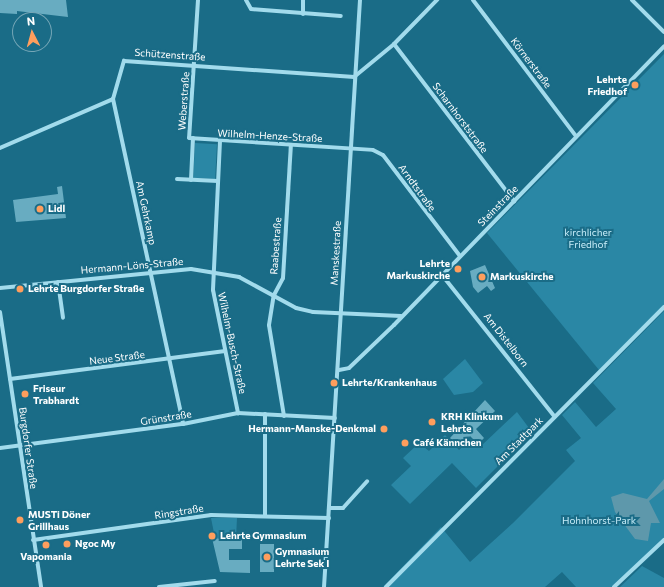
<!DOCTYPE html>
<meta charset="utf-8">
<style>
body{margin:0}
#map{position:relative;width:664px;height:587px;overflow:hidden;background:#1a6c87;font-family:Commissioner,sans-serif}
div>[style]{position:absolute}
.green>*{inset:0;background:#2a87a5;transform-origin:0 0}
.water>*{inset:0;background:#5e98ab}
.building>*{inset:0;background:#68acc1;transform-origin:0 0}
.minor>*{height:4px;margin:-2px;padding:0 2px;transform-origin:2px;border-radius:2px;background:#a2dbec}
.dots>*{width:11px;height:11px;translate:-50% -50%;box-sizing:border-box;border:2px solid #1a6c87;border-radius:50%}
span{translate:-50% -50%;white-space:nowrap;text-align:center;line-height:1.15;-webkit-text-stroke:4px #1a6c87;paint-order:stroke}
.street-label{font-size:10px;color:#fff}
.poi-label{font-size:10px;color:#fff;font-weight:700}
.right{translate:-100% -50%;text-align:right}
.left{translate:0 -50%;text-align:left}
.park-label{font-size:10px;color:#c7edf9}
.north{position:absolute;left:12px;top:12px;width:40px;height:40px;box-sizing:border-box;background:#1a6c87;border:1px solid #76a7b7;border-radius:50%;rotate:354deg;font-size:11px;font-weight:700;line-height:16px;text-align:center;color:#fff}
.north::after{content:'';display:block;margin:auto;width:14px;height:18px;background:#ff9e5d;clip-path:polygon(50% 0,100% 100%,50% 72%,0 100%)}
</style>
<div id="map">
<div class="green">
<div style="clip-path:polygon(664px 54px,664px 305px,599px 370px,487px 233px)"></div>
<div style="left:195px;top:143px;width:22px;height:35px;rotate:3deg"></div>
<div style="clip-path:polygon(664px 311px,664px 542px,615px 587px,576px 587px,562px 572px,545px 587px,383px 587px,441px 527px,470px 562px,513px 523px,575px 461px,566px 450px,581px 438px,562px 415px,575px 402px,596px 427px,616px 409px,593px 383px)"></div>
<div style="clip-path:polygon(465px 359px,483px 383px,473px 392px,454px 395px,443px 379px)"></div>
<div style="clip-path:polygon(517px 412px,532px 432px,476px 488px,452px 463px,410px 504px,391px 485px,411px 466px,403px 458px,419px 443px,429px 451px,445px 435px,459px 450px,471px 439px,480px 447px)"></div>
<div style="clip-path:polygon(211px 518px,237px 518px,236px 538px,215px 538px)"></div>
<div style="clip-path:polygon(642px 566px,664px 578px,664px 587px,620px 587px)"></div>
</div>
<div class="water">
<div style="clip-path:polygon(664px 479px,664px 489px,649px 501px,660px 523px,651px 523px,648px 541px,635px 539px,615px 512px,611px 497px,623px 493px,647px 499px)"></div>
</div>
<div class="building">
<div style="clip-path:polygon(0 0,66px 0,68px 17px,17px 11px,17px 14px,0 13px)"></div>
<div style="clip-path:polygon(62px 186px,66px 218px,16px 222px,13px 200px,58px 194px,57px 187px)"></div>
<div style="clip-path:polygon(485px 265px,495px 288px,491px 291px,487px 286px,478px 293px,473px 287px,470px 271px)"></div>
<div style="clip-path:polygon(485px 400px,495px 411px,476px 429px,484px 438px,478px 444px,470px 436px,459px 447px,450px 438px)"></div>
<div style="clip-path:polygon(212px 538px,242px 540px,242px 549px,229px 549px,229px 560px,250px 560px,250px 573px,220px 572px)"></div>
<div style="left:260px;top:544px;width:14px;height:28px"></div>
</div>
<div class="minor">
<div style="left:198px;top:0;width:138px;rotate:93.7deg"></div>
<div style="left:189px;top:138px;width:184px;rotate:3.7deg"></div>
<div style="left:373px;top:150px;width:11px;rotate:27deg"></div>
<div style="left:383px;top:155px;width:127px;rotate:52.7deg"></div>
<div style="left:246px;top:0;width:10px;rotate:61deg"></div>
<div style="left:251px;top:9px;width:90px;rotate:4.4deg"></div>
<div style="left:473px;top:0;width:171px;rotate:52.9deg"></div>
<div style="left:632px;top:0;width:45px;rotate:45deg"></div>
<div style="left:303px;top:14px;width:14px;rotate:-90deg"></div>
<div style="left:394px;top:44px;width:198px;rotate:52.6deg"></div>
<div style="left:113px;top:99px;width:332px;rotate:77.8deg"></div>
<div style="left:220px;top:141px;width:149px;rotate:92.7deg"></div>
<div style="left:213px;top:290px;width:126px;rotate:78.5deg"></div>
<div style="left:0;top:148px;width:123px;rotate:-23.4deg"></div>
<div style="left:113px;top:99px;width:40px;rotate:-74deg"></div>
<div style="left:124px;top:61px;width:231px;rotate:4deg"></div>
<div style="left:354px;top:77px;width:52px;rotate:-39.5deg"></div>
<div style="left:394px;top:44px;width:62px;rotate:-45.7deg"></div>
<div style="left:177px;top:179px;width:41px;rotate:2.8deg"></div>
<div style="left:191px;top:180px;width:42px;rotate:-87.3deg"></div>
<div style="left:442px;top:275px;width:181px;rotate:51.5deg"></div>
<div style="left:58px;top:282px;width:36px;rotate:82deg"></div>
<div style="left:0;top:288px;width:192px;rotate:-5.7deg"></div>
<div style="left:191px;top:269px;width:49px;rotate:9.5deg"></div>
<div style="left:239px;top:277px;width:65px;rotate:28.5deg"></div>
<div style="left:296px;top:308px;width:17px;rotate:13deg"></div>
<div style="left:313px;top:312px;width:88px;rotate:2.6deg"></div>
<div style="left:0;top:312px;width:278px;rotate:81.5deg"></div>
<div style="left:339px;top:370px;width:10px;rotate:-11deg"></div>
<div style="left:349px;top:368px;width:62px;rotate:-43.7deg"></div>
<div style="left:394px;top:325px;width:388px;rotate:-45.9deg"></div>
<div style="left:10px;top:379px;width:217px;rotate:-7.4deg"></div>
<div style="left:265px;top:414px;width:102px;rotate:90deg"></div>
<div style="left:284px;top:416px;width:92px;rotate:-99.4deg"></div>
<div style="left:269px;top:325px;width:30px;rotate:-81deg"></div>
<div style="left:274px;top:295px;width:19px;rotate:-62deg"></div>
<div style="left:283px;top:278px;width:133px;rotate:-86.6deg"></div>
<div style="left:0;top:448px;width:185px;rotate:-7.5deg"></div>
<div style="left:183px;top:424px;width:56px;rotate:-11.3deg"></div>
<div style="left:238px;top:413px;width:97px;rotate:3deg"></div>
<div style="left:329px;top:508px;width:14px"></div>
<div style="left:343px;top:508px;width:36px;rotate:-48deg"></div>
<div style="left:33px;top:540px;width:180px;rotate:-8deg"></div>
<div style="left:211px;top:515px;width:118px;rotate:1.5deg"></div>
<div style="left:159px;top:587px;width:56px;rotate:-6.1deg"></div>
<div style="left:324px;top:587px;width:588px;rotate:-86.49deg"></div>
<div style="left:386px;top:587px;width:395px;rotate:-45.2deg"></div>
<div style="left:614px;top:587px;width:69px;rotate:-43.2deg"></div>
</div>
<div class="dots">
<div style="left:635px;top:85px;background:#ff9e5d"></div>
<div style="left:40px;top:209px;background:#ff9e5d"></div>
<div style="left:458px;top:269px;background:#ff9e5d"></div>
<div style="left:482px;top:277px;background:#ff9e5d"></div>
<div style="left:20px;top:289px;background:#ff9e5d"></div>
<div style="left:334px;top:383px;background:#ff9e5d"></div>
<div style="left:25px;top:394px;background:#ff9e5d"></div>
<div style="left:432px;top:422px;background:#ff9e5d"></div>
<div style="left:384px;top:429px;background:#ff9e5d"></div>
<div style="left:405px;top:443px;background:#ff9e5d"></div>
<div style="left:20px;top:520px;background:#ff9e5d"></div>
<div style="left:212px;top:536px;background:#ff9e5d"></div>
<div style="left:67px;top:544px;background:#ff9e5d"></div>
<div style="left:46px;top:545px;background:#ff9e5d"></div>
<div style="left:267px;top:557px;background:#ff9e5d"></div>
</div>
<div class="street-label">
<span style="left:170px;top:55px;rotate:4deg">Schützenstraße</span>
<span style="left:531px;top:63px;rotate:53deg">Körnerstraße</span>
<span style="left:184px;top:101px;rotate:-86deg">Weberstraße</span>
<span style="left:460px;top:118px;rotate:53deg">Scharnhorststraße</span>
<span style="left:270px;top:136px;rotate:3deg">Wilhelm-Henze-Straße</span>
<span style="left:417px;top:188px;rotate:54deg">Arndtstraße</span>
<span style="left:498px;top:206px;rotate:-46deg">Steinstraße</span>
<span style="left:146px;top:213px;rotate:78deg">Am Gehrkamp</span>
<span style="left:276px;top:246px;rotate:-86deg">Raabestraße</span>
<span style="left:336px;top:253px;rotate:-87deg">Manskestraße</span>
<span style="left:132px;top:266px;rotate:-5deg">Hermann-Löns-Straße</span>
<span style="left:506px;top:340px;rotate:52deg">Am Distelborn</span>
<span style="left:232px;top:343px;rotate:78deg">Wilhelm-Busch-Straße</span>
<span style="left:117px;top:358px;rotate:-7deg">Neue Straße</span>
<span style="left:166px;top:418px;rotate:-9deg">Grünstraße</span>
<span style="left:519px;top:441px;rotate:-45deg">Am Stadtpark</span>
<span style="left:28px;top:448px;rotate:82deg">Burgdorfer Straße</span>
<span style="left:179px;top:512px;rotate:-9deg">Ringstraße</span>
</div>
<div class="poi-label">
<span class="right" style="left:627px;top:85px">Lehrte<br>Friedhof</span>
<span class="left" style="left:48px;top:209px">Lidl</span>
<span class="right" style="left:450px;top:269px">Lehrte<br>Markuskirche</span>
<span class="left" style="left:490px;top:277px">Markuskirche</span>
<span class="left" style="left:28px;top:289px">Lehrte Burgdorfer Straße</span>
<span class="left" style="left:342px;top:383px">Lehrte/Krankenhaus</span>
<span class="left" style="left:33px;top:394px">Friseur<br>Trabhardt</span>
<span class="left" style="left:441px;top:422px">KRH Klinkum<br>Lehrte</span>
<span class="right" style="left:376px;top:429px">Hermann-Manske-Denkmal</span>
<span class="left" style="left:413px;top:443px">Café Kännchen</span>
<span class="left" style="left:28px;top:520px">MUSTi Döner<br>Grillhaus</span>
<span class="left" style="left:220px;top:536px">Lehrte Gymnasium</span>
<span class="left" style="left:75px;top:544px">Ngoc My</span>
<span class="left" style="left:275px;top:557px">Gymnasium<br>Lehrte Sek I</span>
<span style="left:46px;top:557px">Vapomania</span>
</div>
<div class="park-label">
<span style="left:588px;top:238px">kirchlicher<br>Friedhof</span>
<span style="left:599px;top:521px">Hohnhorst-Park</span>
</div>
<div class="north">N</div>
</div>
